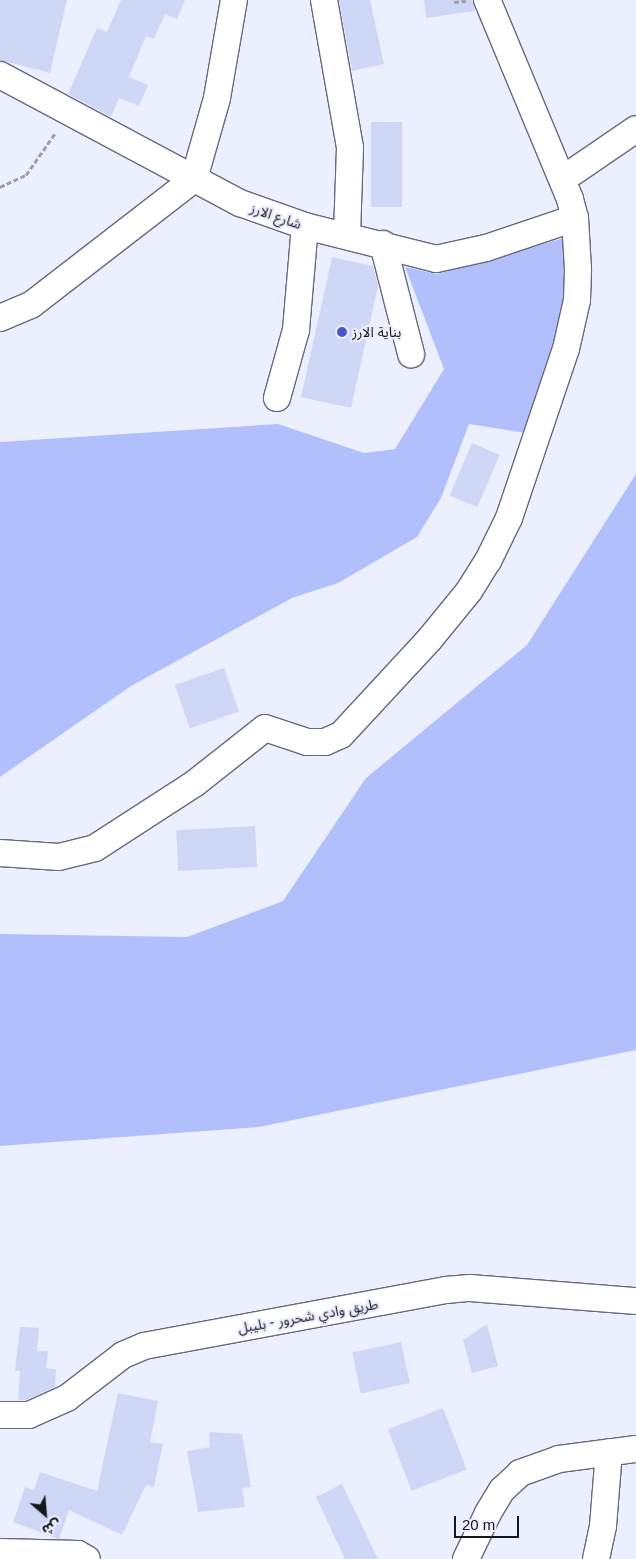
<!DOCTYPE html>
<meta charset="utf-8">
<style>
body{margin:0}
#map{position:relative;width:636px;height:1559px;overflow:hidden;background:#ebeffe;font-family:Helvetica,"Noto Sans Arabic",sans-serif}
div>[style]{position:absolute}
.green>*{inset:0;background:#b1c0fc}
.building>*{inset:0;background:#cfd7f7;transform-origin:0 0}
.path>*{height:3px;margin-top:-1.5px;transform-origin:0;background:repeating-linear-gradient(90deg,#9c9eaa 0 5px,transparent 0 7.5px)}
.roads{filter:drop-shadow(1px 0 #676a78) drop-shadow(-1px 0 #676a78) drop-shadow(0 1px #676a78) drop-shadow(0 -1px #676a78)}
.minor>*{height:26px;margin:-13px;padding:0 13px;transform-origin:13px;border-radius:13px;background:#fff}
.dots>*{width:14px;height:14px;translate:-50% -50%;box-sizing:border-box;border:2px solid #ebeffe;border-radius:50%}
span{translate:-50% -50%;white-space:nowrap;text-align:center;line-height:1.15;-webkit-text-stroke:4.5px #ebeffe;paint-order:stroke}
.street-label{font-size:14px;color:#16171c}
.poi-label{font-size:14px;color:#16171c}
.left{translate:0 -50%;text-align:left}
.north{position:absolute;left:20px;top:1489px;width:50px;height:50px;-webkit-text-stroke:4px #ebeffe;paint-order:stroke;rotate:153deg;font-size:14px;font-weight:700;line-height:20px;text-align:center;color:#16171c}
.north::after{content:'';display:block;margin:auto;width:18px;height:22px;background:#16171c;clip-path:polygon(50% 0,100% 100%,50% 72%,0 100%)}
.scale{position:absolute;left:454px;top:1516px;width:65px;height:22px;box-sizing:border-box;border:2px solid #16171c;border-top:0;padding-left:6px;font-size:15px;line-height:18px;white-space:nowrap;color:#16171c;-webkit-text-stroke:4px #ebeffe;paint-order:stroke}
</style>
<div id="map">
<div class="green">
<div style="clip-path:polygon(564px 238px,564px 294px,555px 350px,526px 433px,469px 424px,441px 498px,417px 537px,338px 583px,292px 598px,131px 686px,0 777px,0 442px,278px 424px,364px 453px,395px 449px,444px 369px,405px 267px,437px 274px)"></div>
<div style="clip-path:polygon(636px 474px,636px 1050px,259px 1127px,0 1146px,0 934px,187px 937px,283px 901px,366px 778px,527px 645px)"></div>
</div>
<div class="building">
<div style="clip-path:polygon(0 0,67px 0,50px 73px,0 60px)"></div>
<div style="clip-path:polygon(121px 0,185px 0,177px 19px,165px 14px,154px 39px,146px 36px,129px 77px,148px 85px,139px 106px,119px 98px,111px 117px,68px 94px,97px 28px,107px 32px)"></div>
<div style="clip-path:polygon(339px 0,370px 0,384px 64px,352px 71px)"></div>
<div style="clip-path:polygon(424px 0,472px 0,475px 11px,426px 18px)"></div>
<div style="left:371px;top:122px;width:31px;height:85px"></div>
<div style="clip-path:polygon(332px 257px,373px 266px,378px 286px,351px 408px,301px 397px)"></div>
<div style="left:472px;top:443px;width:30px;height:57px;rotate:23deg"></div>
<div style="left:224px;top:668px;width:46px;height:52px;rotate:71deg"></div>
<div style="left:255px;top:826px;width:41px;height:79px;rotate:87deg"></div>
<div style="clip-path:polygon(487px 1324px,498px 1366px,472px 1373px,463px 1340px)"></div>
<div style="clip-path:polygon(20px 1327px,39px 1328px,37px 1351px,48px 1351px,46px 1368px,56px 1369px,55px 1387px,26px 1400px,18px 1400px,20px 1371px,15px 1371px)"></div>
<div style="left:401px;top:1342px;width:42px;height:50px;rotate:78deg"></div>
<div style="clip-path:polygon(118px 1393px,158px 1401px,150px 1442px,163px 1444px,154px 1487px,146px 1485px,122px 1535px,69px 1510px,59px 1539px,13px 1522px,25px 1487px,34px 1490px,40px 1472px,97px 1491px)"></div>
<div style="left:443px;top:1408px;width:66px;height:59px;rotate:69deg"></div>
<div style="clip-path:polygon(209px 1432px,242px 1434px,251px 1487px,242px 1488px,245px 1507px,198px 1512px,187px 1451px,210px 1447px)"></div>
<div style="clip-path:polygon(342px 1484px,378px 1559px,345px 1559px,316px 1497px)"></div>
</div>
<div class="path">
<div style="left:454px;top:2px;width:12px;rotate:-5deg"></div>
<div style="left:0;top:187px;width:29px;rotate:-25deg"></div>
<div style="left:26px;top:175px;width:52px;rotate:-55.1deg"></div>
</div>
<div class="roads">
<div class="minor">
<div style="left:324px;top:0;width:150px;rotate:80deg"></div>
<div style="left:350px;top:148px;width:88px;rotate:92deg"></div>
<div style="left:0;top:75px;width:272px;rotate:28.1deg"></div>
<div style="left:240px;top:203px;width:69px;rotate:19.5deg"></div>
<div style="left:305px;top:226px;width:135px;rotate:14.1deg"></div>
<div style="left:436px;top:259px;width:51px;rotate:-12.4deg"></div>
<div style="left:486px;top:248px;width:94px;rotate:-18.6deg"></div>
<div style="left:563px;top:179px;width:88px;rotate:-34.4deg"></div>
<div style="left:383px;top:244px;width:114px;rotate:75.7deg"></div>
<div style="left:0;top:318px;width:34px;rotate:-23deg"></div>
<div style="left:31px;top:305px;width:206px;rotate:-37.7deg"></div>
<div style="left:194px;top:179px;width:84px;rotate:-74.1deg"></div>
<div style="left:217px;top:98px;width:99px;rotate:-80.2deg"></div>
<div style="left:277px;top:398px;width:71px;rotate:-74.4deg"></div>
<div style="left:296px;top:330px;width:104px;rotate:-85.1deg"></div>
<div style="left:0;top:853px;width:59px;rotate:3.9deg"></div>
<div style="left:59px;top:857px;width:37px;rotate:-14deg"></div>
<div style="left:95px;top:848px;width:118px;rotate:-32.9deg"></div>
<div style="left:194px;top:784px;width:90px;rotate:-38.3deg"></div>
<div style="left:265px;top:728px;width:44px;rotate:18.4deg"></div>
<div style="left:307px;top:742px;width:18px"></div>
<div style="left:325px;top:742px;width:17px;rotate:-24deg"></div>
<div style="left:341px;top:735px;width:129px;rotate:-47.2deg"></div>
<div style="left:429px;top:640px;width:63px;rotate:-50.8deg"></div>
<div style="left:469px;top:591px;width:36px;rotate:-58deg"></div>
<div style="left:488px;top:561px;width:48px;rotate:-64deg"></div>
<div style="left:509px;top:518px;width:178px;rotate:-71.4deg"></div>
<div style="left:566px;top:349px;width:50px;rotate:-77.3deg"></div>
<div style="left:577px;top:300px;width:31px;rotate:-88deg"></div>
<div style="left:578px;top:269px;width:51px;rotate:-93.4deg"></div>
<div style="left:575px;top:218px;width:20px;rotate:-105deg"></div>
<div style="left:570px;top:199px;width:216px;rotate:-112.6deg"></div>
<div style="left:0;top:1415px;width:29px"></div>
<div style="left:29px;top:1415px;width:42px;rotate:-24.1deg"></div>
<div style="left:67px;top:1398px;width:71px;rotate:-37.5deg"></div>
<div style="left:123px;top:1355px;width:23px;rotate:-23deg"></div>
<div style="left:144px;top:1346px;width:307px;rotate:-10.5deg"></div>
<div style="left:446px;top:1290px;width:24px;rotate:-5deg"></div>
<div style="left:470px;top:1288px;width:167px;rotate:4.5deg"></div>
<div style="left:0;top:1552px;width:78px;rotate:1.5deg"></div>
<div style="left:78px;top:1554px;width:10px;rotate:29deg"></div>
<div style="left:466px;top:1559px;width:51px;rotate:-64.4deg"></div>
<div style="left:488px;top:1513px;width:27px;rotate:-59deg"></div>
<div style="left:502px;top:1490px;width:25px;rotate:-43deg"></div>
<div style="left:520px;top:1473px;width:41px;rotate:-19.7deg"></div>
<div style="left:559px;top:1459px;width:78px;rotate:-7.4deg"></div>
<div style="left:596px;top:1559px;width:34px;rotate:-78deg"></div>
<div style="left:603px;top:1526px;width:74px;rotate:-85.4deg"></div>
</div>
</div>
<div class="dots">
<div style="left:342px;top:332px;background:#4a56cb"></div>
</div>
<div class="street-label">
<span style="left:276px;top:216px;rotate:19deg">شارع الارز</span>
<span style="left:308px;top:1316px;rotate:-10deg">طريق وادي شحرور - بليبل</span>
</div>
<div class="poi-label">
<span class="left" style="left:352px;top:332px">بناية الارز</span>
</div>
<div class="north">ش</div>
<div class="scale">20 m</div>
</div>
